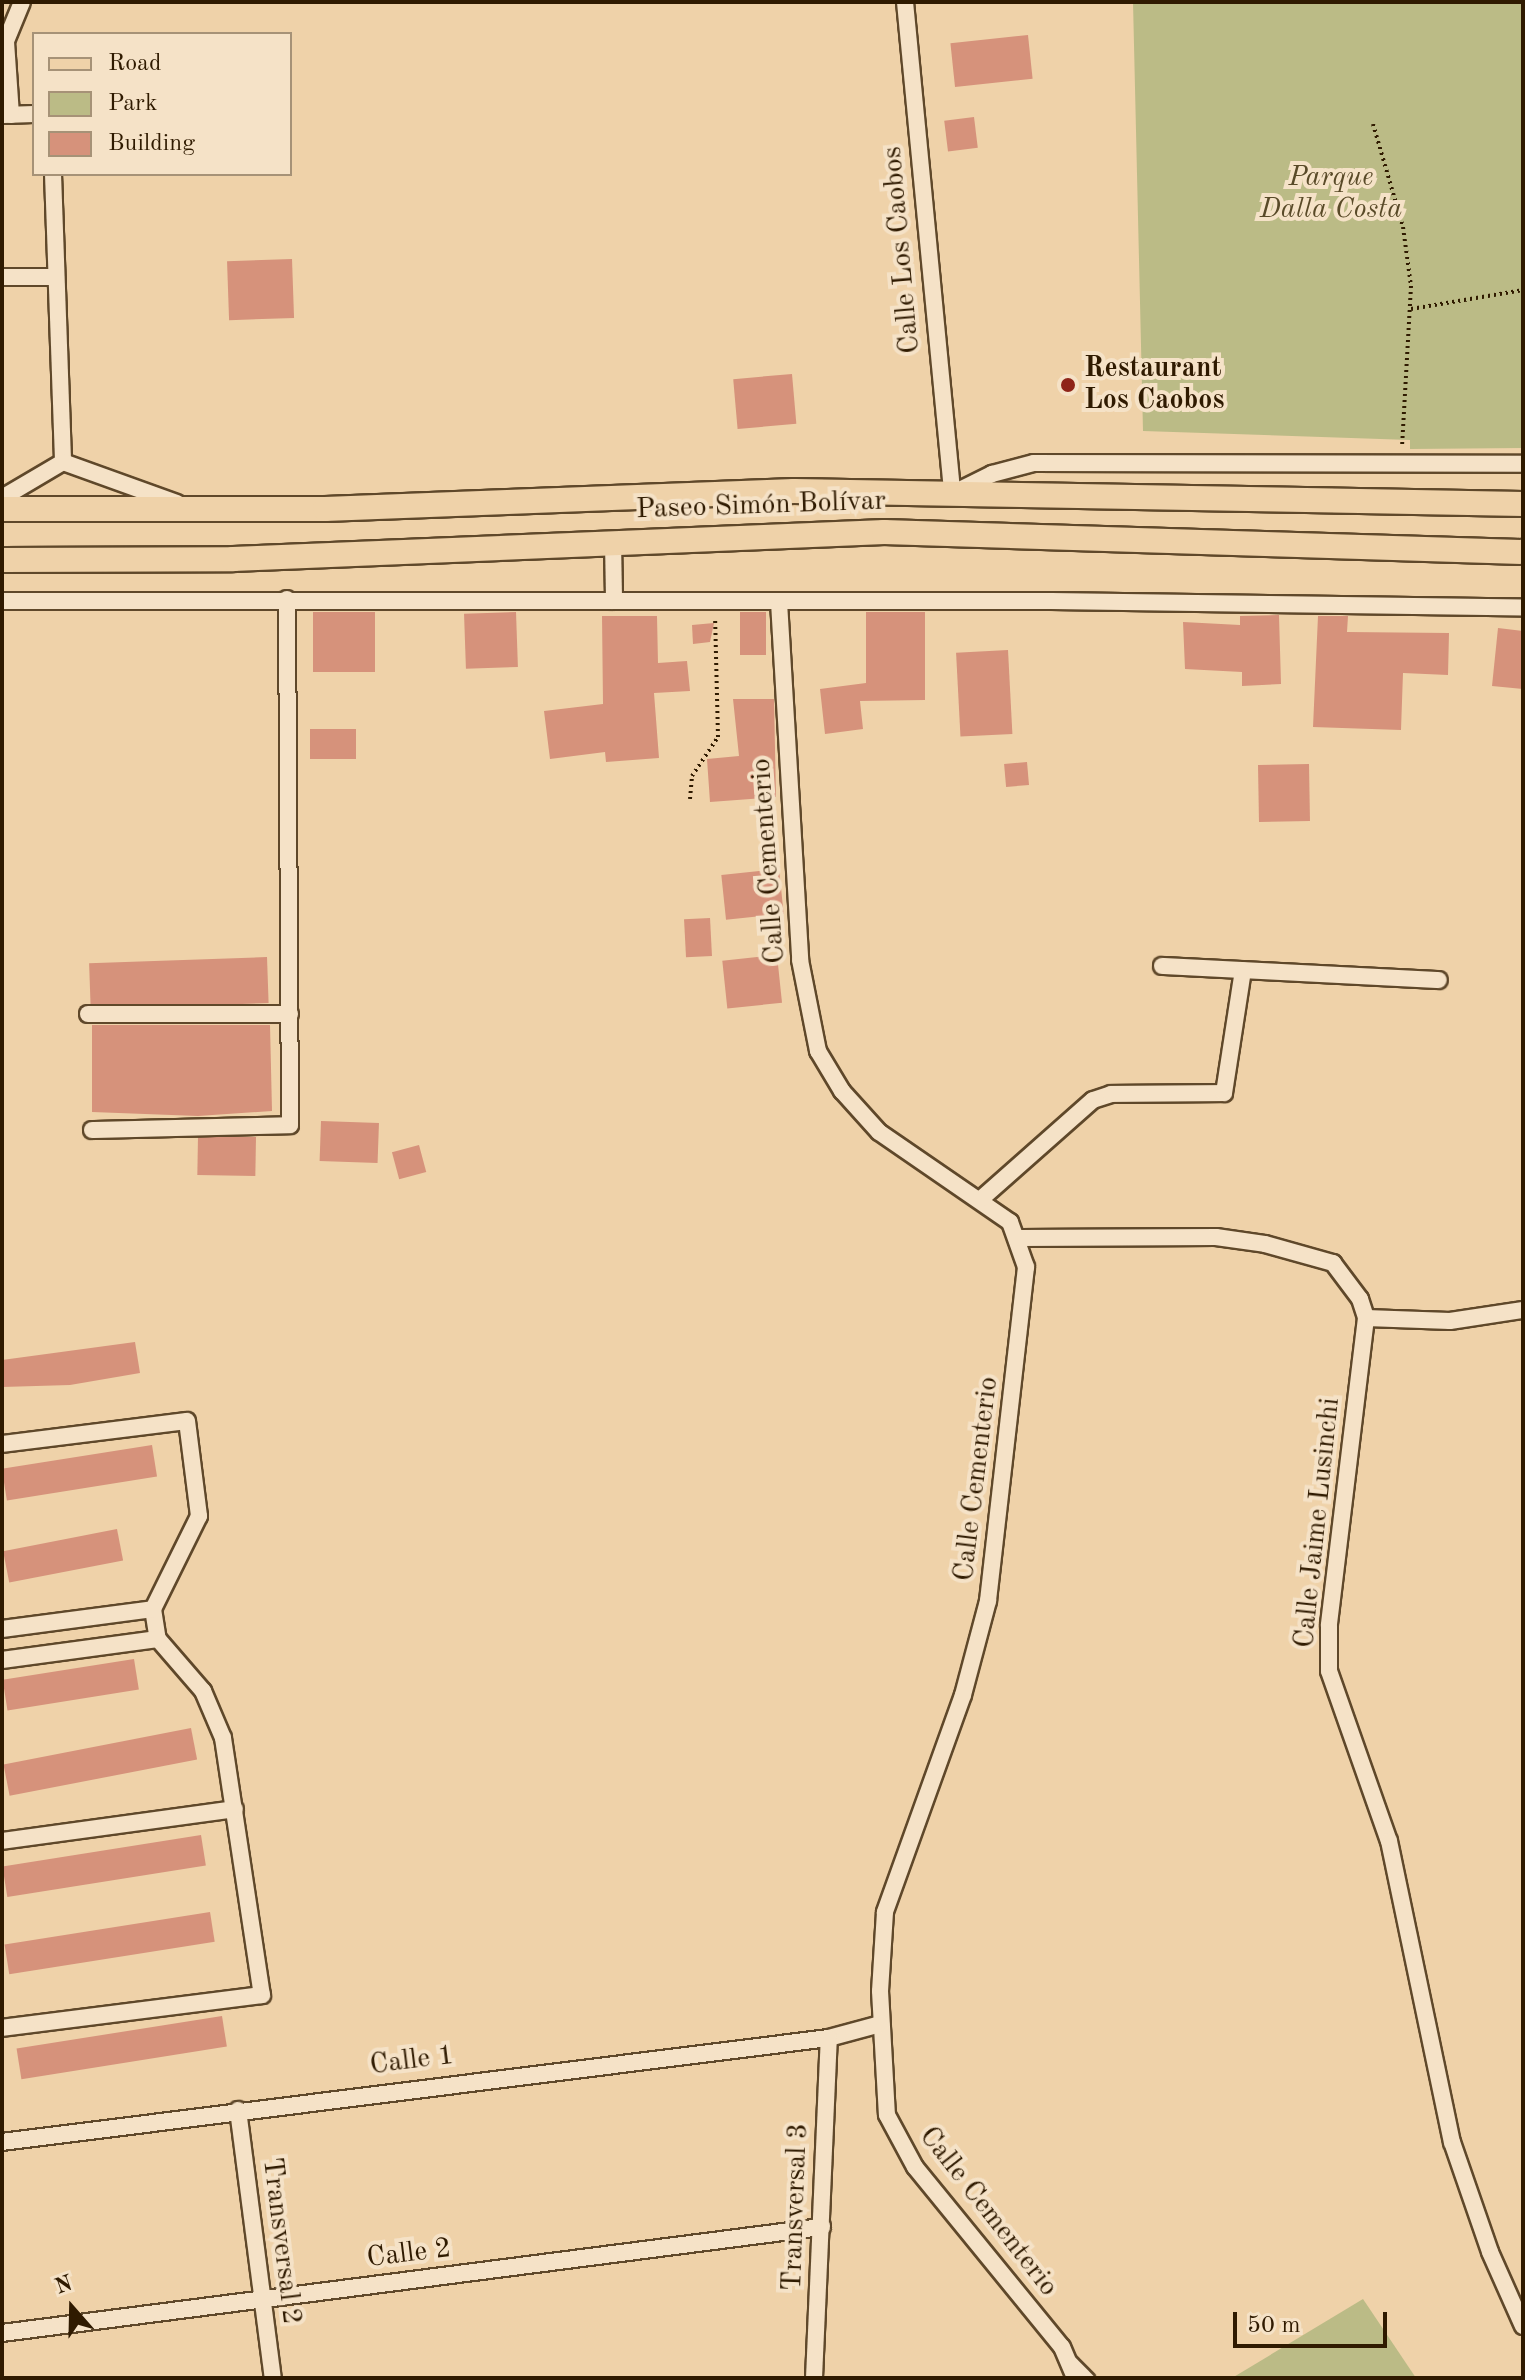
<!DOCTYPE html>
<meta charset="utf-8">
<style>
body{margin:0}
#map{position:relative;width:1525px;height:2380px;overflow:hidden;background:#efd2a9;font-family:"Old Standard TT",serif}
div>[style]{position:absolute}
.green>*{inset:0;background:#bbbb86}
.building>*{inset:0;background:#d6927b;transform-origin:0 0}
.path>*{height:4px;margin-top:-2px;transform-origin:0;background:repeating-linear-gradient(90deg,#2f1a00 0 2px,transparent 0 6px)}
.roads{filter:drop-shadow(2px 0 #5f482a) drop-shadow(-2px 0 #5f482a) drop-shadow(0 2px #5f482a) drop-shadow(0 -2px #5f482a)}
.lane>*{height:8px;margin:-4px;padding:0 4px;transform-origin:4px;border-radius:4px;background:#f5e2c7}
.street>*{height:16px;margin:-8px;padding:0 8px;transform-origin:8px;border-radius:8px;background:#f5e2c7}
.primary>*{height:24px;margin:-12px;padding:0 12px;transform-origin:12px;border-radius:12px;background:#efd2a9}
.dots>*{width:22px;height:22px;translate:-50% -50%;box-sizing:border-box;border:4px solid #f5e2c7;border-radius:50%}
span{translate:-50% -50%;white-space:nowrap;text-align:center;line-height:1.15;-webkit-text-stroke:8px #f5e2c7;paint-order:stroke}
.park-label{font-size:28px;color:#594a28;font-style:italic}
.street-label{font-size:28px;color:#2f1a00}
.poi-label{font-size:28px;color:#2f1a00;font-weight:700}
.left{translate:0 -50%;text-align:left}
.frame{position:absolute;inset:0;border:4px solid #2f1a00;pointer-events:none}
.legend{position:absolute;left:32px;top:32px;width:260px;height:144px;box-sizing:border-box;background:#f5e2c7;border:2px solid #a69277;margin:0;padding:10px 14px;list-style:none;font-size:24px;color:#2f1a00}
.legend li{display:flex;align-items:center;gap:16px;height:40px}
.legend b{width:40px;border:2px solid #a69277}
.north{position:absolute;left:32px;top:2268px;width:80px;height:80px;-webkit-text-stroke:6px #f5e2c7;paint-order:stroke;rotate:340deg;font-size:22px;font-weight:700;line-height:32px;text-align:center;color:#2f1a00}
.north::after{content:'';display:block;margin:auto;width:28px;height:36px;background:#2f1a00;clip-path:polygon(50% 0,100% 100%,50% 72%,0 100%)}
.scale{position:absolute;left:1233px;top:2312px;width:154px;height:36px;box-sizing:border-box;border:4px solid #2f1a00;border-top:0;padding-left:10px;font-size:24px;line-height:28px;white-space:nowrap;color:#2f1a00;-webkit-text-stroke:6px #f5e2c7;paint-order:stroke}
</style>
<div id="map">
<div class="green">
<div style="clip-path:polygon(1133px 2px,1523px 2px,1523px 448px,1410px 449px,1410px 440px,1143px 431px)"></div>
<div style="clip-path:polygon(1363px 2299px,1416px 2378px,1232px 2378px)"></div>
</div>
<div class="building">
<div style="left:1028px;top:35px;width:44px;height:78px;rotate:84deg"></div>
<div style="left:974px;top:117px;width:31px;height:30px;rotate:83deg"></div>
<div style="left:292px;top:259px;width:59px;height:65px;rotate:88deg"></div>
<div style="left:792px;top:374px;width:50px;height:59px;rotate:85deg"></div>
<div style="left:375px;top:612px;width:60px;height:62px;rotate:90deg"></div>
<div style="left:516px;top:612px;width:55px;height:52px;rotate:88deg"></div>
<div style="left:740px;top:612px;width:26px;height:43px"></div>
<div style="clip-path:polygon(866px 612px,925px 612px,925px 700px,860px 701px,863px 729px,825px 734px,820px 689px,866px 683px)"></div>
<div style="clip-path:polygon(1279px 615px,1281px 684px,1242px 686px,1242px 672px,1185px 669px,1183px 622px,1240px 625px,1240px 616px)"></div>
<div style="clip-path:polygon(602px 616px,657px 616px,658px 663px,687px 661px,690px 691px,654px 693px,659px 758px,606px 762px,605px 752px,550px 759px,544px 711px,603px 704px)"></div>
<div style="clip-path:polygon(1318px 616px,1348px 616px,1347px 632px,1449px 633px,1448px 675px,1403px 673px,1401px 730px,1313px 727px)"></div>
<div style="clip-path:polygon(714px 623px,710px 642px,693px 644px,692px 625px)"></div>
<div style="clip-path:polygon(1498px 628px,1523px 631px,1523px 689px,1492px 686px)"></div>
<div style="left:1008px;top:650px;width:84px;height:52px;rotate:87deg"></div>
<div style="clip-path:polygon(733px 699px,774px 699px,776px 797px,710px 802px,707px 759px,739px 756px)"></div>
<div style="left:310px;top:729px;width:46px;height:30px"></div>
<div style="left:1027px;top:762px;width:23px;height:23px;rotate:85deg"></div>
<div style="left:1309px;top:764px;width:57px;height:51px;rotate:89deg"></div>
<div style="left:779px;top:869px;width:45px;height:58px;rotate:84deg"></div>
<div style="left:710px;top:918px;width:38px;height:26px;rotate:87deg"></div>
<div style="left:777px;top:955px;width:48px;height:55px;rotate:84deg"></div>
<div style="left:267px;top:957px;width:46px;height:178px;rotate:88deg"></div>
<div style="clip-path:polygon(92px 1025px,270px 1025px,272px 1111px,198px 1116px,92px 1112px)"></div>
<div style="left:321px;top:1121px;width:58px;height:40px;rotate:2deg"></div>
<div style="left:256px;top:1137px;width:39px;height:58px;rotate:91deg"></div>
<div style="left:419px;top:1145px;width:28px;height:28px;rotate:75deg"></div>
<div style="clip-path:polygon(135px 1342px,140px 1373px,70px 1385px,2px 1387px,2px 1360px)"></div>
<div style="left:152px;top:1445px;width:32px;height:152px;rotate:81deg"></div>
<div style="left:117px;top:1529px;width:32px;height:116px;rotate:79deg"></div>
<div style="left:134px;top:1659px;width:31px;height:133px;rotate:81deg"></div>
<div style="left:191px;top:1728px;width:32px;height:191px;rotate:79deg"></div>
<div style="left:201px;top:1835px;width:31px;height:201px;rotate:81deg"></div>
<div style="left:210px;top:1912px;width:30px;height:208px;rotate:81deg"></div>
<div style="left:222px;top:2016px;width:31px;height:208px;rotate:81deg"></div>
</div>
<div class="path">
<div style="left:1373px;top:124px;width:107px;rotate:73.8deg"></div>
<div style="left:1403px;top:227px;width:60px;rotate:82.3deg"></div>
<div style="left:1411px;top:286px;width:161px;rotate:93.2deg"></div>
<div style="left:1411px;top:309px;width:114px;rotate:-9.6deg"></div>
<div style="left:690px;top:799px;width:23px;rotate:-85deg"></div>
<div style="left:692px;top:776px;width:47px;rotate:-56.3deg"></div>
<div style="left:718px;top:737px;width:119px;rotate:-91.4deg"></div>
</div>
<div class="roads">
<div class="lane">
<div style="left:1073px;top:2361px;width:24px;rotate:45deg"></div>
</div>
<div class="street">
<div style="left:905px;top:2px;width:494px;rotate:84.5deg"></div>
<div style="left:952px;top:494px;width:45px;rotate:-26.6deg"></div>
<div style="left:992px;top:474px;width:43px;rotate:-14.7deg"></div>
<div style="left:1034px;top:463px;width:489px;rotate:0.1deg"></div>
<div style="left:4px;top:115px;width:30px;rotate:-2deg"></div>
<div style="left:11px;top:115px;width:74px;rotate:-93.9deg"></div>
<div style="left:6px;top:41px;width:42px;rotate:-67.7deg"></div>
<div style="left:53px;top:174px;width:288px;rotate:88deg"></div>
<div style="left:2px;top:277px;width:54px"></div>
<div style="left:63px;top:462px;width:121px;rotate:19.8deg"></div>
<div style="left:2px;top:498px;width:71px;rotate:-30.5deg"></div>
<div style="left:613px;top:541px;width:60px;rotate:89deg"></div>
<div style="left:2px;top:601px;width:1049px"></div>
<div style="left:1051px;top:601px;width:472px;rotate:0.8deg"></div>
<div style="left:779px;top:602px;width:359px;rotate:86.6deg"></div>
<div style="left:800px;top:960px;width:93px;rotate:78.8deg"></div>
<div style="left:818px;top:1051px;width:47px;rotate:59deg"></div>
<div style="left:842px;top:1091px;width:55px;rotate:47.9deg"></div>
<div style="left:879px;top:1132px;width:159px;rotate:34.5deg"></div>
<div style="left:1010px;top:1222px;width:48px;rotate:70.4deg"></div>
<div style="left:1026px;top:1267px;width:336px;rotate:96.5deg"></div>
<div style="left:988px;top:1601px;width:97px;rotate:104.9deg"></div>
<div style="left:963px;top:1695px;width:231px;rotate:109.8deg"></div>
<div style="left:885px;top:1912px;width:79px;rotate:93.6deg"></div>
<div style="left:880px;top:1991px;width:124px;rotate:86.8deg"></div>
<div style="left:887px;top:2115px;width:59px;rotate:61.7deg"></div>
<div style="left:915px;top:2167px;width:232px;rotate:50.8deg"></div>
<div style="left:1062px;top:2347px;width:34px;rotate:67deg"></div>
<div style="left:1162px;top:966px;width:277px;rotate:2.9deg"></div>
<div style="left:88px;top:1014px;width:202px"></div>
<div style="left:92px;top:1130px;width:198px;rotate:-1.4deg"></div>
<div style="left:290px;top:1125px;width:526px;rotate:-90.33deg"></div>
<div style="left:981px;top:1199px;width:149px;rotate:-41.5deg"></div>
<div style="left:1093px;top:1100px;width:19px;rotate:-18deg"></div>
<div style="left:1111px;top:1094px;width:113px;rotate:-0.5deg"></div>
<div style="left:1224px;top:1093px;width:124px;rotate:-81.2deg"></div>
<div style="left:1020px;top:1238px;width:196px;rotate:-0.3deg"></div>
<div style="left:1216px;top:1237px;width:49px;rotate:8.1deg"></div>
<div style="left:1265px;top:1244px;width:71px;rotate:15.6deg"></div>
<div style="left:1333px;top:1263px;width:45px;rotate:53.1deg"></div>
<div style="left:1360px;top:1299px;width:20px;rotate:72deg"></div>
<div style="left:1366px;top:1318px;width:310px;rotate:96.9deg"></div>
<div style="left:1329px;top:1626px;width:45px;rotate:90deg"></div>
<div style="left:1329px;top:1671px;width:180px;rotate:70.6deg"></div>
<div style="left:1389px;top:1841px;width:308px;rotate:78.2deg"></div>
<div style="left:1452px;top:2142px;width:116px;rotate:70.9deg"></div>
<div style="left:1490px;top:2252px;width:81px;rotate:66deg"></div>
<div style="left:1366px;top:1318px;width:84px;rotate:2deg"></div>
<div style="left:1450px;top:1321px;width:74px;rotate:-8.6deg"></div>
<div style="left:2px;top:1444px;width:186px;rotate:-7.1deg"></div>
<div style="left:187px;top:1421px;width:96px;rotate:82.8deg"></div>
<div style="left:199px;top:1516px;width:104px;rotate:116.3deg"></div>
<div style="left:153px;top:1609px;width:30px;rotate:81deg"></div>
<div style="left:158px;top:1639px;width:69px;rotate:49.1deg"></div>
<div style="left:203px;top:1691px;width:51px;rotate:66.9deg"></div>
<div style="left:223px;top:1738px;width:260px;rotate:81.4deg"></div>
<div style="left:262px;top:1995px;width:262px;rotate:172.8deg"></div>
<div style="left:2px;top:1629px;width:152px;rotate:-7.5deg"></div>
<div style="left:2px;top:1660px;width:157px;rotate:-7.7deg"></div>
<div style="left:2px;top:1841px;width:235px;rotate:-7.8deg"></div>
<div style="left:238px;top:2110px;width:270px;rotate:82.6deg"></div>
<div style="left:2px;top:2142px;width:834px;rotate:-7.17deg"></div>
<div style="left:829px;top:2038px;width:54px;rotate:-15.1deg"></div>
<div style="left:2px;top:2333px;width:827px;rotate:-7.37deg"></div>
<div style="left:814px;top:2378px;width:340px;rotate:-87.5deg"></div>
</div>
<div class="primary">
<div style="left:2px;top:509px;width:323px"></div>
<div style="left:325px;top:509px;width:469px;rotate:-2.2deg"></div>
<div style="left:794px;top:491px;width:729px;rotate:1.02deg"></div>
<div style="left:2px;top:560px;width:231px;rotate:-0.2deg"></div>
<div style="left:233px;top:559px;width:652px;rotate:-2.37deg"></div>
<div style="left:884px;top:532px;width:639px;rotate:1.79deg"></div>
</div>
</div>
<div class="dots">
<div style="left:1068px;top:385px;background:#8f2418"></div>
</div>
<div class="park-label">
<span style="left:1331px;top:194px">Parque<br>Dalla Costa</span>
</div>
<div class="street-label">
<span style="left:902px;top:250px;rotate:-95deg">Calle Los Caobos</span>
<span style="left:761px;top:506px;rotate:-2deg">Paseo Simón Bolívar</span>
<span style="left:769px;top:861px;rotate:-94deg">Calle Cementerio</span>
<span style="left:977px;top:1479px;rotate:-83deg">Calle Cementerio</span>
<span style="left:1318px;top:1523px;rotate:-84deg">Calle Jaime Lusinchi</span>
<span style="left:412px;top:2061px;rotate:-7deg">Calle 1</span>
<span style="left:796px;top:2207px;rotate:-88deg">Transversal 3</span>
<span style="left:988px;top:2212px;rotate:52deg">Calle Cementerio</span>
<span style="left:281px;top:2241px;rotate:83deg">Transversal 2</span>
<span style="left:409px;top:2254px;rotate:-7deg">Calle 2</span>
</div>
<div class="poi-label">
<span class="left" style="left:1084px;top:385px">Restaurant<br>Los Caobos</span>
</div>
<div class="frame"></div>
<ul class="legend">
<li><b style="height:10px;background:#efd2a9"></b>Road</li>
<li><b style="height:22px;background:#bbbb86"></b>Park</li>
<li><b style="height:22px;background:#d6927b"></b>Building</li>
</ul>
<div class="north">N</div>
<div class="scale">50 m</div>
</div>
